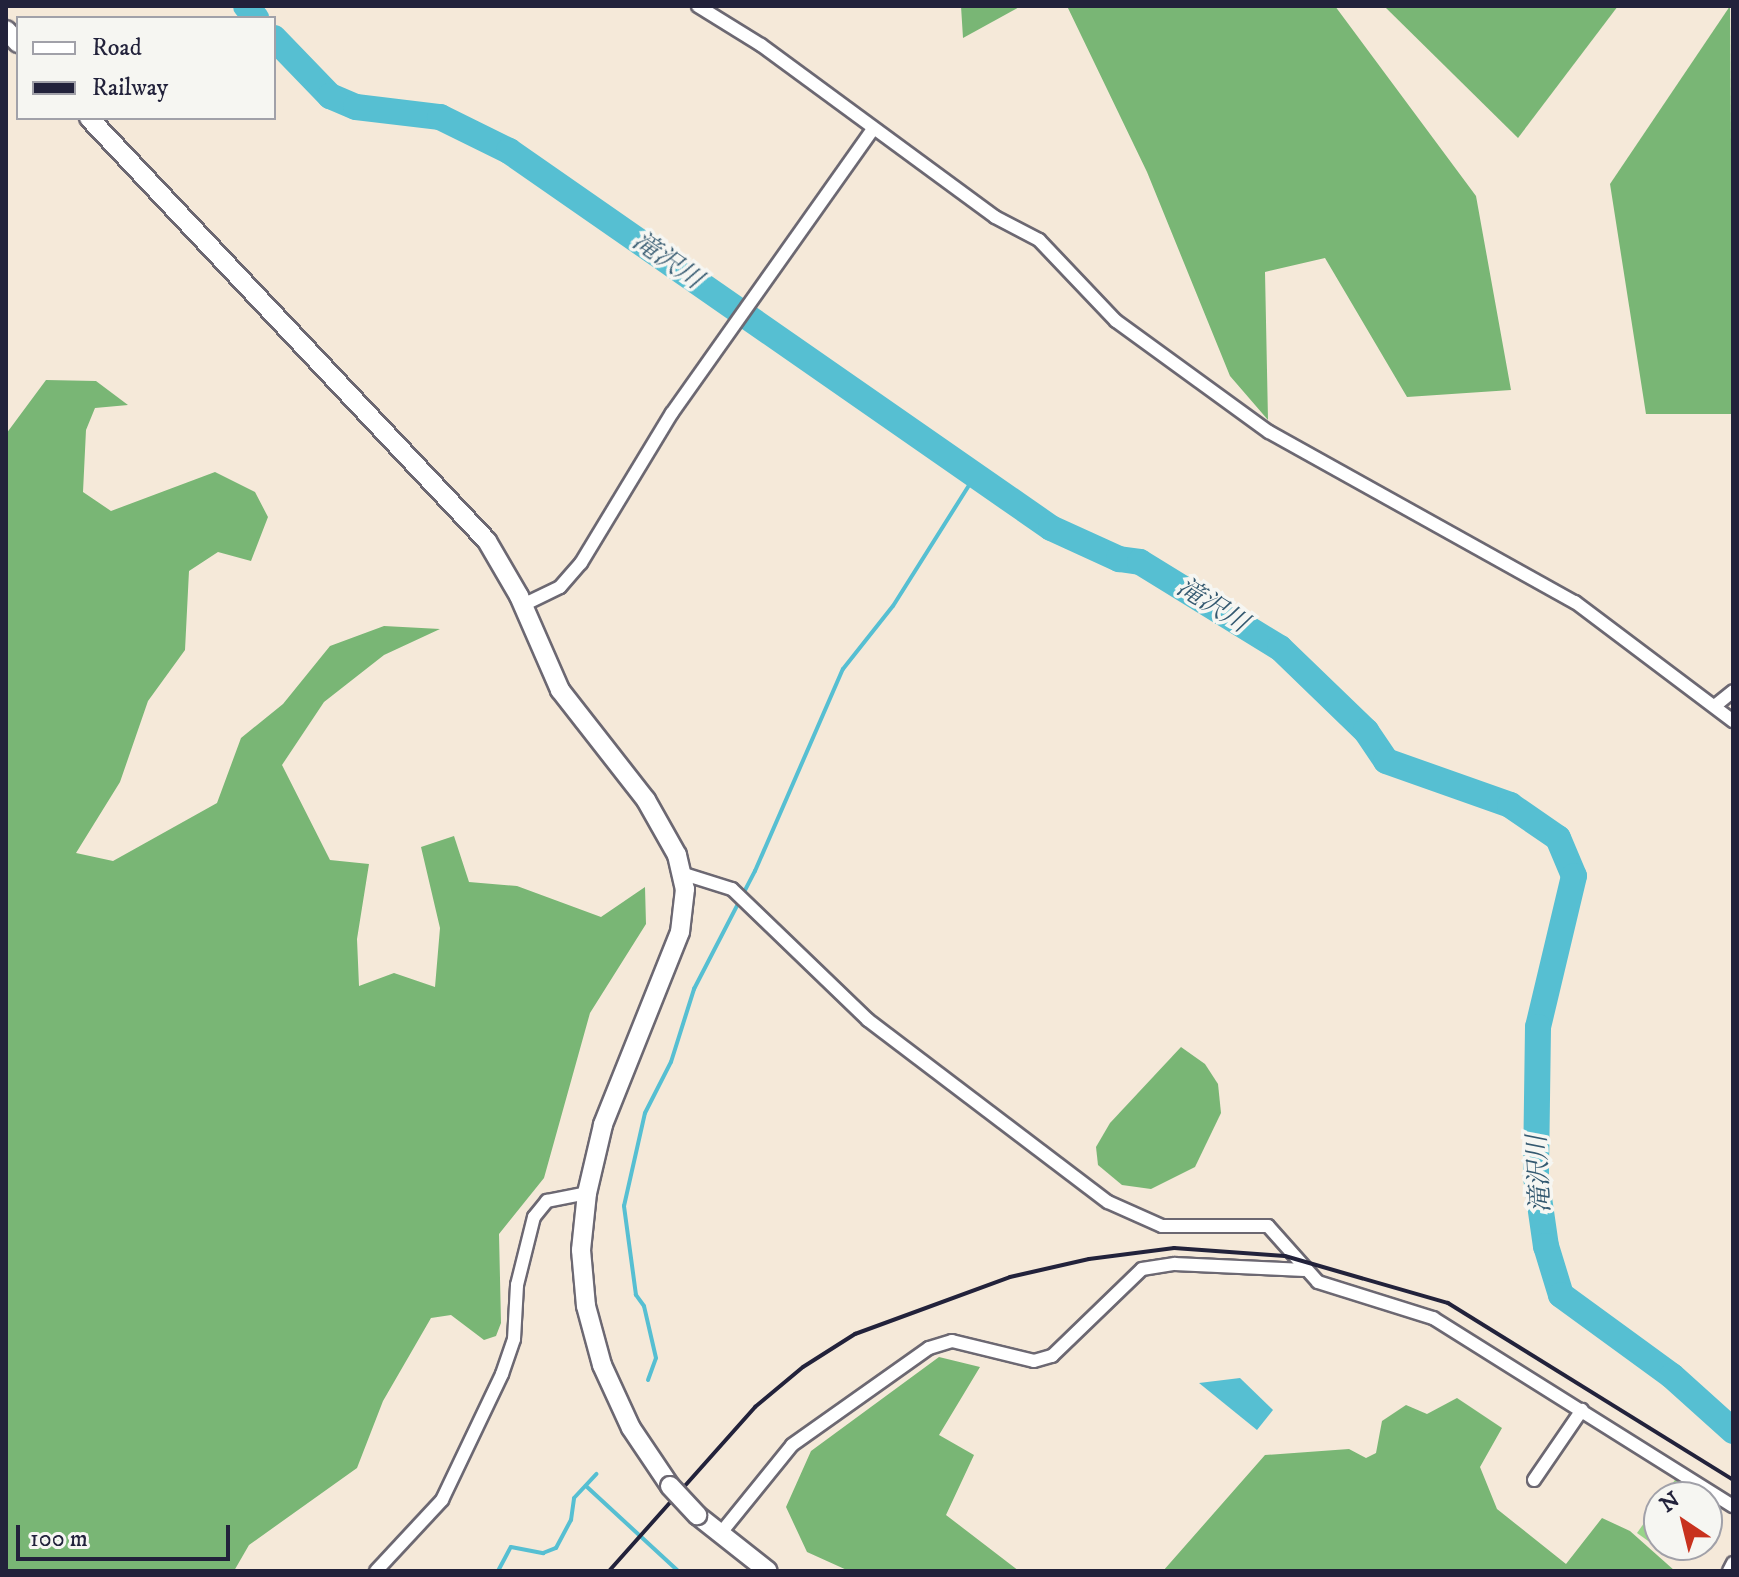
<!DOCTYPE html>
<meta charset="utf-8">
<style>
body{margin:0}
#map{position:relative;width:1739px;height:1577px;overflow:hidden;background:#f5e9d9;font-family:"IM FELL DW Pica","Noto Serif JP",serif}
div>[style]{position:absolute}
.green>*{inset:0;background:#97d489}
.forest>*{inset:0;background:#79b675}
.water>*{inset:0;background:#56bfd2}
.stream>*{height:4px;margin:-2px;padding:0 2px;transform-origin:2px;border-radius:2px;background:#56bfd2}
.river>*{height:26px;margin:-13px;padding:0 13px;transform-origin:13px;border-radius:13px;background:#56bfd2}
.roads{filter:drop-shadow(2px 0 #6c6872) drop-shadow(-2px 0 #6c6872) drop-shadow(0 2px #6c6872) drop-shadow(0 -2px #6c6872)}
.street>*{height:12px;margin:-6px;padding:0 6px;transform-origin:6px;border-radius:6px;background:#fff}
.secondary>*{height:18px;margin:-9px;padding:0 9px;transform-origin:9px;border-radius:9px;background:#fff}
.rail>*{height:4px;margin:-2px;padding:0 2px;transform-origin:2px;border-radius:2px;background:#22223b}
.bridges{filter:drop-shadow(2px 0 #6c6872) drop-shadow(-2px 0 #6c6872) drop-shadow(0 2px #6c6872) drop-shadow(0 -2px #6c6872)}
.secondary-bridge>*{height:18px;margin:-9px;padding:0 9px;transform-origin:9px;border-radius:9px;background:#fff}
span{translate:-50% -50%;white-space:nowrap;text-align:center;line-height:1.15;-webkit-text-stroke:7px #f6f6f2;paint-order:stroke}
.water-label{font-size:26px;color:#345970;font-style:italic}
.frame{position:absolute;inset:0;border:8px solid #22223b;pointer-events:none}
.legend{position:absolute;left:16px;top:16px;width:260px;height:104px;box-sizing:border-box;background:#f6f6f2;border:2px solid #a1a1a9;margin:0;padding:10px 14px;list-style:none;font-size:24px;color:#22223b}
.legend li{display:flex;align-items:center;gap:16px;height:40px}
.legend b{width:40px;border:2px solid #a1a1a9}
.north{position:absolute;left:1643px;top:1481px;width:80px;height:80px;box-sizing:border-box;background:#f6f6f2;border:2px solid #a1a1a9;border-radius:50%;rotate:325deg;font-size:22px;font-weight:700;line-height:32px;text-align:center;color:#22223b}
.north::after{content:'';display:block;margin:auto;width:28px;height:36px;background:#c8321e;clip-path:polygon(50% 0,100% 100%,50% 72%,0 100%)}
.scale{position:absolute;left:16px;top:1525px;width:214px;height:36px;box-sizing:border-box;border:4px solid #22223b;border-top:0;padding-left:10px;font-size:24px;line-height:28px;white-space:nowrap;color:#22223b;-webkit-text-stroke:6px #f6f6f2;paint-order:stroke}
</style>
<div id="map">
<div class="green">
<div style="clip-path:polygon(1677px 1477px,1701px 1493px,1698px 1497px,1663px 1497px)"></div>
<div style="clip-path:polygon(1659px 1502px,1660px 1545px,1658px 1548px,1637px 1533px)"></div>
</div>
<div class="forest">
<div style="clip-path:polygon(961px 6px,1021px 6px,963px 38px)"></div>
<div style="clip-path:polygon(1067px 6px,1335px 6px,1476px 196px,1511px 390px,1407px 397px,1325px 258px,1265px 272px,1268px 420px,1230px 376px,1147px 172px)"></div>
<div style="clip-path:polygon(1384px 6px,1618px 6px,1518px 138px)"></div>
<div style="clip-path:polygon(1730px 6px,1733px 414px,1646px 414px,1610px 184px)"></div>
<div style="clip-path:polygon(46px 380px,96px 381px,128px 405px,95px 408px,86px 430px,83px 492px,111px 511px,215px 472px,255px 492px,268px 517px,251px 561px,218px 552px,189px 571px,185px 650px,148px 701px,120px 782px,76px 853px,113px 861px,217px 803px,241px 738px,283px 704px,330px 646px,384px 626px,440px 629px,384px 655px,324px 702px,282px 765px,330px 860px,369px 864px,357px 939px,359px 986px,394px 973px,435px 987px,440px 928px,421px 847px,454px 836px,469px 882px,517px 886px,601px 917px,645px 887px,646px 924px,590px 1013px,544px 1178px,499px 1234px,501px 1323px,496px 1336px,484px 1340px,451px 1315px,431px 1318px,383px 1401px,357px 1468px,249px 1545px,234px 1571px,6px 1571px,6px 434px)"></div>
<div style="clip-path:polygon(1181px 1047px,1205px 1064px,1218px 1084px,1221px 1113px,1195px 1167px,1151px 1189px,1122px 1185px,1098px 1165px,1096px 1147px,1110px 1123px)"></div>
<div style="clip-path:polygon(939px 1357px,980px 1367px,939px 1435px,974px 1455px,946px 1515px,1019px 1571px,849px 1571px,807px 1552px,786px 1507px,811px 1451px)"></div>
<div style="clip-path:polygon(1457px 1398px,1502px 1428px,1480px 1467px,1497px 1509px,1566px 1564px,1602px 1518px,1630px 1531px,1675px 1571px,1163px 1571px,1265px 1455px,1349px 1449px,1366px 1458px,1376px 1453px,1382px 1421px,1406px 1405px,1427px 1414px)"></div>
</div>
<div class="water">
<div style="clip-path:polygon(1240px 1378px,1273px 1410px,1257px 1430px,1199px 1383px)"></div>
</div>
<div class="stream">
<div style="left:648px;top:1380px;width:23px;rotate:-70deg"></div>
<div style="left:656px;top:1358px;width:53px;rotate:-103deg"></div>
<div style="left:644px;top:1306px;width:14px;rotate:-126deg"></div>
<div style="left:636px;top:1295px;width:90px;rotate:-97.7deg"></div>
<div style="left:624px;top:1206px;width:95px;rotate:-77.3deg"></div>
<div style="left:645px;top:1113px;width:57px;rotate:-63deg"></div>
<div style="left:671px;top:1062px;width:77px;rotate:-72.5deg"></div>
<div style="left:694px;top:989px;width:133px;rotate:-62.7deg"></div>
<div style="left:755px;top:871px;width:220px;rotate:-66.5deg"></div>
<div style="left:843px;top:669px;width:80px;rotate:-51.6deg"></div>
<div style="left:893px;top:606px;width:156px;rotate:-57.8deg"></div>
<div style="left:586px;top:1486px;width:125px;rotate:42.7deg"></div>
<div style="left:498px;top:1571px;width:27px;rotate:-62deg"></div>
<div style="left:511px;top:1547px;width:33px;rotate:11deg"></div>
<div style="left:543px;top:1553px;width:14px;rotate:-21deg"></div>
<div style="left:556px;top:1548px;width:32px;rotate:-62deg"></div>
<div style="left:571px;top:1520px;width:22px;rotate:-82deg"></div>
<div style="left:574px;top:1498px;width:33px;rotate:-47deg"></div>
</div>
<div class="river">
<div style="left:246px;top:6px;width:16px;rotate:50deg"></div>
<div style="left:274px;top:38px;width:81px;rotate:46deg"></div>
<div style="left:330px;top:96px;width:28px;rotate:23deg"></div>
<div style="left:356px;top:107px;width:85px;rotate:6.8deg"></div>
<div style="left:440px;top:117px;width:77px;rotate:26.2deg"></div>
<div style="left:509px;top:151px;width:660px;rotate:34.82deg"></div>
<div style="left:1051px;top:528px;width:75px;rotate:24.5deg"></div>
<div style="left:1119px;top:559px;width:21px;rotate:8deg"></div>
<div style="left:1140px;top:562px;width:164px;rotate:31.6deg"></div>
<div style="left:1280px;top:648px;width:120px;rotate:44deg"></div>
<div style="left:1366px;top:731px;width:36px;rotate:56deg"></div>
<div style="left:1386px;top:761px;width:132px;rotate:19.5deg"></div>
<div style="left:1510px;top:805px;width:58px;rotate:34.5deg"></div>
<div style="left:1558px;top:838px;width:41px;rotate:67.2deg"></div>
<div style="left:1574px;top:876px;width:155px;rotate:103.4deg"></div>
<div style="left:1538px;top:1027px;width:150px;rotate:90.8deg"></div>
<div style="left:1536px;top:1177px;width:70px;rotate:81.8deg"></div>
<div style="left:1546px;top:1246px;width:51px;rotate:73deg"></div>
<div style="left:1561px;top:1295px;width:137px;rotate:36.1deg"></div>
<div style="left:1672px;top:1376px;width:82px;rotate:42deg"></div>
</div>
<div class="roads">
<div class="street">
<div style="left:698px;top:6px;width:74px;rotate:31.8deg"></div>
<div style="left:761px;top:45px;width:290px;rotate:36.3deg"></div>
<div style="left:995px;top:217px;width:50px;rotate:27.6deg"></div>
<div style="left:1039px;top:240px;width:112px;rotate:46.5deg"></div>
<div style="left:1116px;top:321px;width:189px;rotate:36deg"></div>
<div style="left:1269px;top:432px;width:350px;rotate:29.1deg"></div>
<div style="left:1575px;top:602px;width:198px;rotate:37deg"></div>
<div style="left:523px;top:605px;width:41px;rotate:-25.9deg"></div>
<div style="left:560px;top:587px;width:32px;rotate:-49deg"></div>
<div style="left:581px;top:563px;width:175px;rotate:-58.8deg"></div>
<div style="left:672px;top:413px;width:348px;rotate:-54.7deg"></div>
<div style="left:1716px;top:705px;width:22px;rotate:-39deg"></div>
<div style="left:684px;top:874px;width:50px;rotate:17.4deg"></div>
<div style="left:732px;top:889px;width:189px;rotate:43.9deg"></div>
<div style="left:868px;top:1020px;width:301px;rotate:37.2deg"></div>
<div style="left:1108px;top:1202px;width:59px;rotate:24deg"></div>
<div style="left:1162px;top:1226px;width:106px"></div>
<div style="left:1268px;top:1226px;width:75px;rotate:48.2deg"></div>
<div style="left:1318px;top:1282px;width:121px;rotate:17.4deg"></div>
<div style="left:1433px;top:1318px;width:354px;rotate:32.1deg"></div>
<div style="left:1534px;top:1480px;width:85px;rotate:-55.6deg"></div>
<div style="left:720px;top:1534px;width:114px;rotate:-51deg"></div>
<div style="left:792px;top:1445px;width:168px;rotate:-35.3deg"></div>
<div style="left:929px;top:1348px;width:24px;rotate:-17deg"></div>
<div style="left:952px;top:1341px;width:84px;rotate:13.7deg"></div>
<div style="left:1034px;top:1361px;width:19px;rotate:-16deg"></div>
<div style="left:1052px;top:1356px;width:125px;rotate:-44deg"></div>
<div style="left:1142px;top:1269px;width:33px;rotate:-9deg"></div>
<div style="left:1175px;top:1264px;width:129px;rotate:2.7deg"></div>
<div style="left:376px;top:1571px;width:97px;rotate:-47.1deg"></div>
<div style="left:442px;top:1500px;width:140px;rotate:-64.5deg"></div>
<div style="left:502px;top:1374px;width:37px;rotate:-71deg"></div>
<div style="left:514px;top:1339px;width:54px;rotate:-86.8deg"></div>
<div style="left:517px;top:1285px;width:70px;rotate:-76deg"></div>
<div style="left:534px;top:1217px;width:21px;rotate:-51deg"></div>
<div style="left:547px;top:1201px;width:41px;rotate:-11.3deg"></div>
<div style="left:1729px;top:1571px;width:9px;rotate:-63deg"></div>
</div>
<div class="secondary">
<div style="left:6px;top:30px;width:18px;rotate:47deg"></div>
<div style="left:89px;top:118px;width:581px;rotate:46.74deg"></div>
<div style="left:487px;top:541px;width:64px;rotate:59.8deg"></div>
<div style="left:519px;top:596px;width:103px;rotate:66.4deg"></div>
<div style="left:560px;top:690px;width:140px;rotate:52deg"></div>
<div style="left:646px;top:800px;width:63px;rotate:60.6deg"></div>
<div style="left:677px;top:855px;width:35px;rotate:77deg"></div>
<div style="left:685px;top:889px;width:43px;rotate:96.6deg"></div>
<div style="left:680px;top:932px;width:208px;rotate:111.8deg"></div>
<div style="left:603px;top:1125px;width:70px;rotate:103.2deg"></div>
<div style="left:587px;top:1193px;width:57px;rotate:96deg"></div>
<div style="left:581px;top:1250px;width:56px;rotate:84.9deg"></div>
<div style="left:586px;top:1306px;width:61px;rotate:74.8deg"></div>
<div style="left:602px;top:1365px;width:69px;rotate:65.3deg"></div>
<div style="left:631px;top:1428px;width:70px;rotate:56.1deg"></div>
<div style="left:697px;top:1515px;width:90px;rotate:38.3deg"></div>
</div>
</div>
<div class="rail">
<div style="left:609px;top:1571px;width:220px;rotate:-48.3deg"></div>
<div style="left:755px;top:1407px;width:62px;rotate:-39.8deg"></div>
<div style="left:803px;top:1367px;width:62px;rotate:-32.4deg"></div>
<div style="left:855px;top:1334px;width:165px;rotate:-20.2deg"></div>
<div style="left:1010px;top:1277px;width:81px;rotate:-12.8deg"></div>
<div style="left:1089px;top:1259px;width:86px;rotate:-7.4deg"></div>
<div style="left:1174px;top:1248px;width:111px;rotate:4.1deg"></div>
<div style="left:1285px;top:1256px;width:170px;rotate:16.1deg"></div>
<div style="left:1448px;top:1303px;width:335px;rotate:31.8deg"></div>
</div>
<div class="bridges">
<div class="secondary-bridge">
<div style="left:670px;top:1486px;width:40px;rotate:47deg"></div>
</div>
</div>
<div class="water-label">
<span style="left:667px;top:261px;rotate:35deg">滝沢川</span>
<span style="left:1212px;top:606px;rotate:32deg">滝沢川</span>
<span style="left:1540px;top:1174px;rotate:-93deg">滝沢川</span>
</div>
<div class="frame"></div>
<ul class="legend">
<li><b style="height:10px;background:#fff"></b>Road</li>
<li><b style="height:10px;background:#22223b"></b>Railway</li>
</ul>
<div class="north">N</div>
<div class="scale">100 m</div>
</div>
